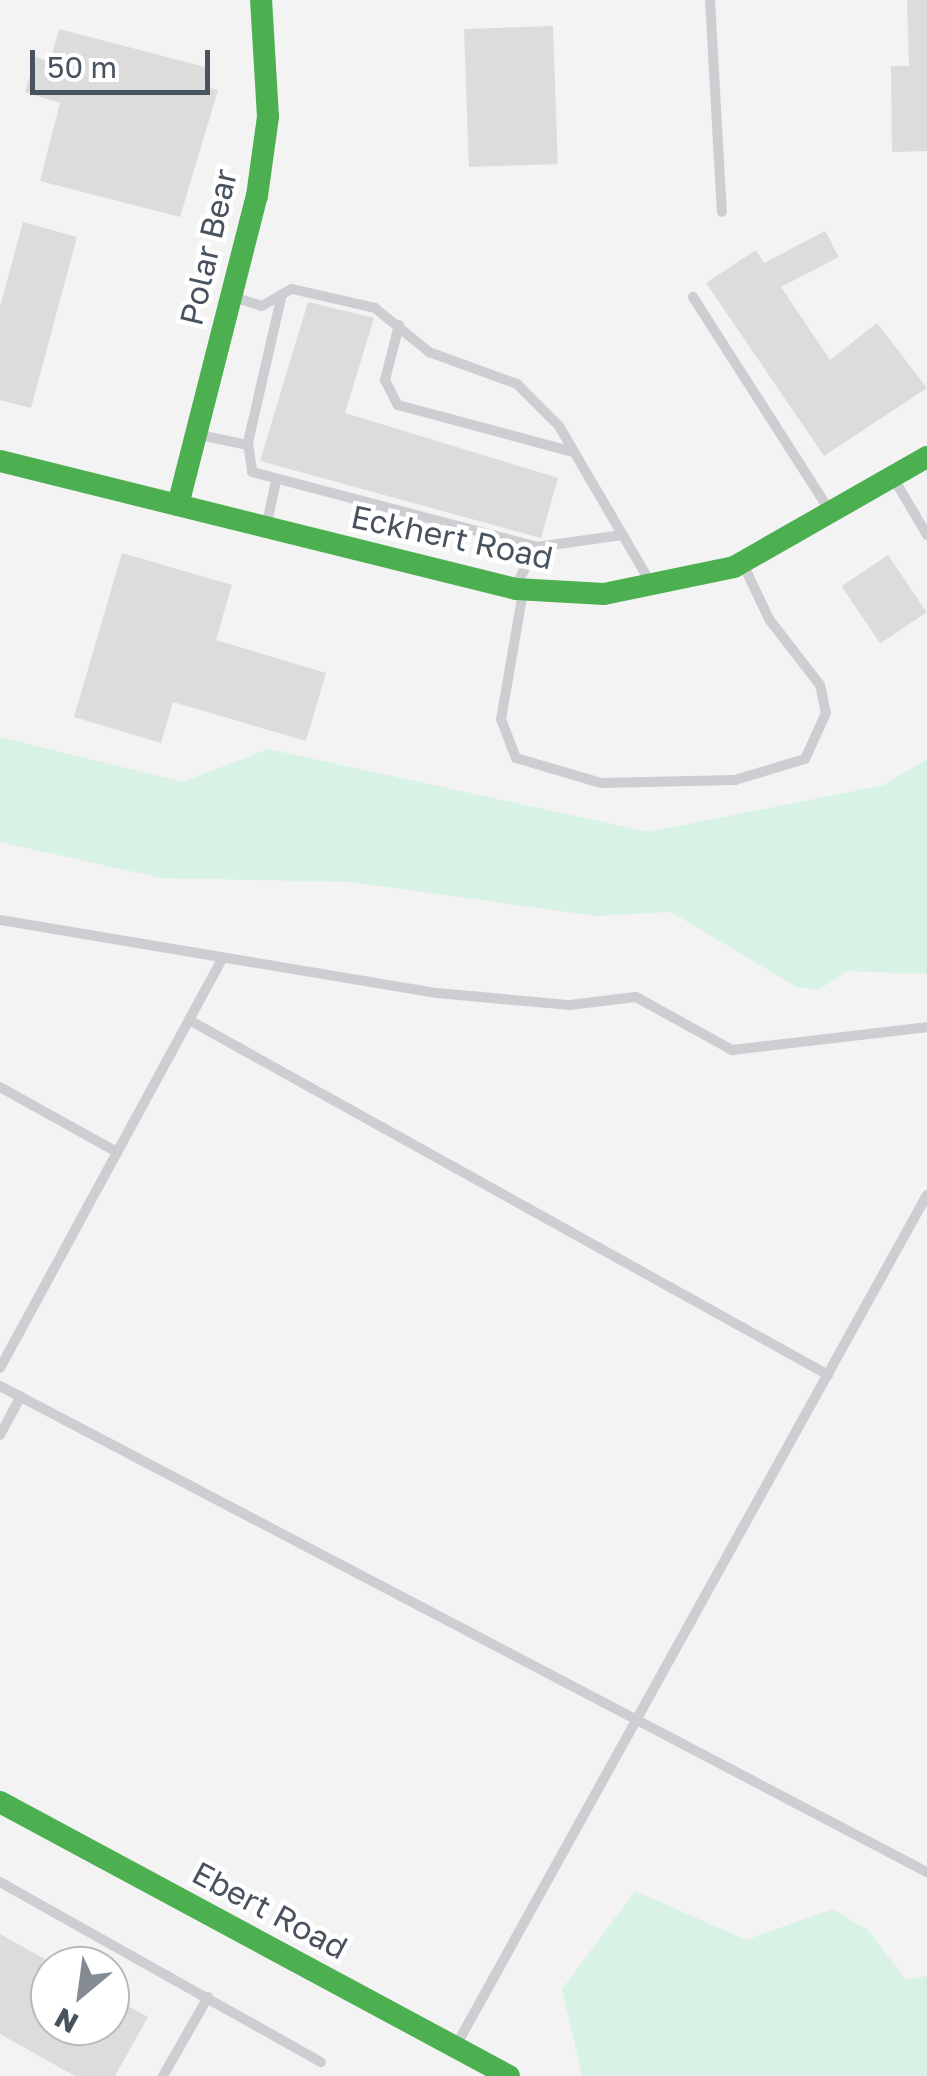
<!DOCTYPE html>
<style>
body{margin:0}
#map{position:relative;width:927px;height:2076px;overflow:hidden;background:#f3f3f3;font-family:"Golos Text",sans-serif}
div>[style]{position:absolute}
.green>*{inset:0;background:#d8f2e5}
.building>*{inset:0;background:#dcdcdd;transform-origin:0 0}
.lane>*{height:10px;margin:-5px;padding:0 5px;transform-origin:5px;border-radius:5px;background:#cdced1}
.fast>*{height:22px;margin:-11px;padding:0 11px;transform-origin:11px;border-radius:11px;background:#4caf50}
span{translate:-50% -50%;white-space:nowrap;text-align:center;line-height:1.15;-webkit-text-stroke:9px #fff;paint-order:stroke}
.street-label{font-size:32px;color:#495360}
.north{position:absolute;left:30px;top:1946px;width:100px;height:100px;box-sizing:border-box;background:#fff;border:2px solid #b6babf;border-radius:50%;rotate:209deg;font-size:28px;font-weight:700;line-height:40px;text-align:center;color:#495360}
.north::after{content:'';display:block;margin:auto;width:35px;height:45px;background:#848b93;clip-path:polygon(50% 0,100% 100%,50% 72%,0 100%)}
.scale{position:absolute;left:30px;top:50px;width:180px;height:45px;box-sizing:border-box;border:5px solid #495360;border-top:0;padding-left:12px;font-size:30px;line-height:35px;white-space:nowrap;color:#495360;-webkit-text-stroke:8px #fff;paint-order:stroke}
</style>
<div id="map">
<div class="green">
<div style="clip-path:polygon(0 737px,183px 782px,268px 749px,649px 832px,884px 785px,927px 759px,927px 974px,848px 971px,818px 990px,795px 986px,671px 912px,596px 916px,350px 882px,161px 878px,0 842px)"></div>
<div style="clip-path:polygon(635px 1891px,746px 1940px,832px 1909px,868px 1930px,906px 1980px,927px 1976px,927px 2076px,582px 2076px,562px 1989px)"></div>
</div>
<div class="building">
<div style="clip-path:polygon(907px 0,927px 0,927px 151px,892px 152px,891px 66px,909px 66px)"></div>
<div style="left:553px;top:26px;width:138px;height:89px;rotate:88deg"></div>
<div style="clip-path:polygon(59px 29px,209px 68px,204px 86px,218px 90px,180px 217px,40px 181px,60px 103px,25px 92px,36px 57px,50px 62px)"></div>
<div style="clip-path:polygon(23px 222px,77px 237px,31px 408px,0 400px,0 307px)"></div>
<div style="clip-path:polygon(825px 231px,839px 257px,781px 287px,830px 360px,877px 323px,927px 388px,824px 456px,706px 283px,756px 250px,764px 263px)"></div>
<div style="clip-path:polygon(308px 302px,374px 318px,345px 413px,558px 478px,541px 538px,260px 461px)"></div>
<div style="clip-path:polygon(122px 553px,232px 585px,216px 640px,326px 673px,306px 741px,173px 702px,161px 743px,74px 717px)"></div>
<div style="left:888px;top:555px;width:69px;height:56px;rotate:56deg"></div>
<div style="clip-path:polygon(0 1934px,50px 1962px,50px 2026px,110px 2026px,110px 1996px,148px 2017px,115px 2076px,75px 2076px,0 2034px)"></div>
</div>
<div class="lane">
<div style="left:710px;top:0;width:212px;rotate:86.8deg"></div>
<div style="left:282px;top:294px;width:152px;rotate:102.9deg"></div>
<div style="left:248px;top:442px;width:30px;rotate:82deg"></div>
<div style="left:252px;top:472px;width:295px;rotate:14.7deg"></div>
<div style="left:693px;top:297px;width:254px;rotate:57.4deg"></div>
<div style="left:237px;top:298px;width:26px;rotate:18deg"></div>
<div style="left:262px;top:306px;width:34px;rotate:-30deg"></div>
<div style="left:292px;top:289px;width:85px;rotate:12.9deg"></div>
<div style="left:375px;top:308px;width:70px;rotate:39.2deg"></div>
<div style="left:429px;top:352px;width:94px;rotate:20deg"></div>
<div style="left:517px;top:384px;width:59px;rotate:45deg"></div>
<div style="left:559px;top:426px;width:178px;rotate:59.7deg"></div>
<div style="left:399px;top:325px;width:57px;rotate:104.3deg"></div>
<div style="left:385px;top:380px;width:28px;rotate:63deg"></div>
<div style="left:398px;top:405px;width:182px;rotate:15deg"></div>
<div style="left:200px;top:435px;width:49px;rotate:11.8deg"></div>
<div style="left:894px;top:479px;width:65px;rotate:59.5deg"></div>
<div style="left:267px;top:523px;width:39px;rotate:-78deg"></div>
<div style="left:517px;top:583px;width:41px;rotate:-60.9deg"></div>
<div style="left:537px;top:547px;width:86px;rotate:-8deg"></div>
<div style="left:523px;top:592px;width:129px;rotate:99.8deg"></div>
<div style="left:501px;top:719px;width:42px;rotate:69deg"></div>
<div style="left:516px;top:758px;width:89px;rotate:16.4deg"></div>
<div style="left:601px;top:783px;width:134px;rotate:-1.3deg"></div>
<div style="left:735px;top:780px;width:73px;rotate:-16.7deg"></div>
<div style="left:805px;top:759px;width:51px;rotate:-65.5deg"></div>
<div style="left:826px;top:713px;width:29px;rotate:-102deg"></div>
<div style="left:820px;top:685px;width:83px;rotate:-127.7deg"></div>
<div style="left:769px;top:619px;width:61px;rotate:-115.3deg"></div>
<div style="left:0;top:920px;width:443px;rotate:9.5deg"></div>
<div style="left:437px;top:993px;width:134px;rotate:5.2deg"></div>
<div style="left:570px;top:1005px;width:66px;rotate:-6.9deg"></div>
<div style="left:636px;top:997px;width:110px;rotate:28.9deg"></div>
<div style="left:732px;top:1050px;width:196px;rotate:-6.7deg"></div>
<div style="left:189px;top:1020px;width:731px;rotate:29.05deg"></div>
<div style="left:0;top:1087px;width:134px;rotate:29.1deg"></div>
<div style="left:0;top:1368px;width:465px;rotate:-61.5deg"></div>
<div style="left:0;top:1386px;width:1047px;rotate:27.67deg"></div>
<div style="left:0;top:1435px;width:44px;rotate:-61.7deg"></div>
<div style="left:0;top:1882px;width:368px;rotate:29.3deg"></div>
<div style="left:458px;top:2042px;width:968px;rotate:-61.03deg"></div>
<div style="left:163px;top:2076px;width:91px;rotate:-60.3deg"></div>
</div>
<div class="fast">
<div style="left:0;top:461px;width:532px;rotate:13.93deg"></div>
<div style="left:516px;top:589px;width:88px;rotate:3.3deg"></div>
<div style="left:604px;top:594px;width:133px;rotate:-11.7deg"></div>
<div style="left:734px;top:567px;width:222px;rotate:-29.7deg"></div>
<div style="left:178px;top:505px;width:319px;rotate:-75.7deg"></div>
<div style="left:257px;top:196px;width:80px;rotate:-82.1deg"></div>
<div style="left:268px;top:117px;width:117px;rotate:-93.4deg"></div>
<div style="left:0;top:1802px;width:578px;rotate:28.29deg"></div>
</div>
<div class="street-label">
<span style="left:208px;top:247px;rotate:-77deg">Polar Bear</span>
<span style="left:452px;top:537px;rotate:12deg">Eckhert Road</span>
<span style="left:270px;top:1910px;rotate:28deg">Ebert Road</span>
</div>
<div class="north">N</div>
<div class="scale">50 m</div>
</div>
